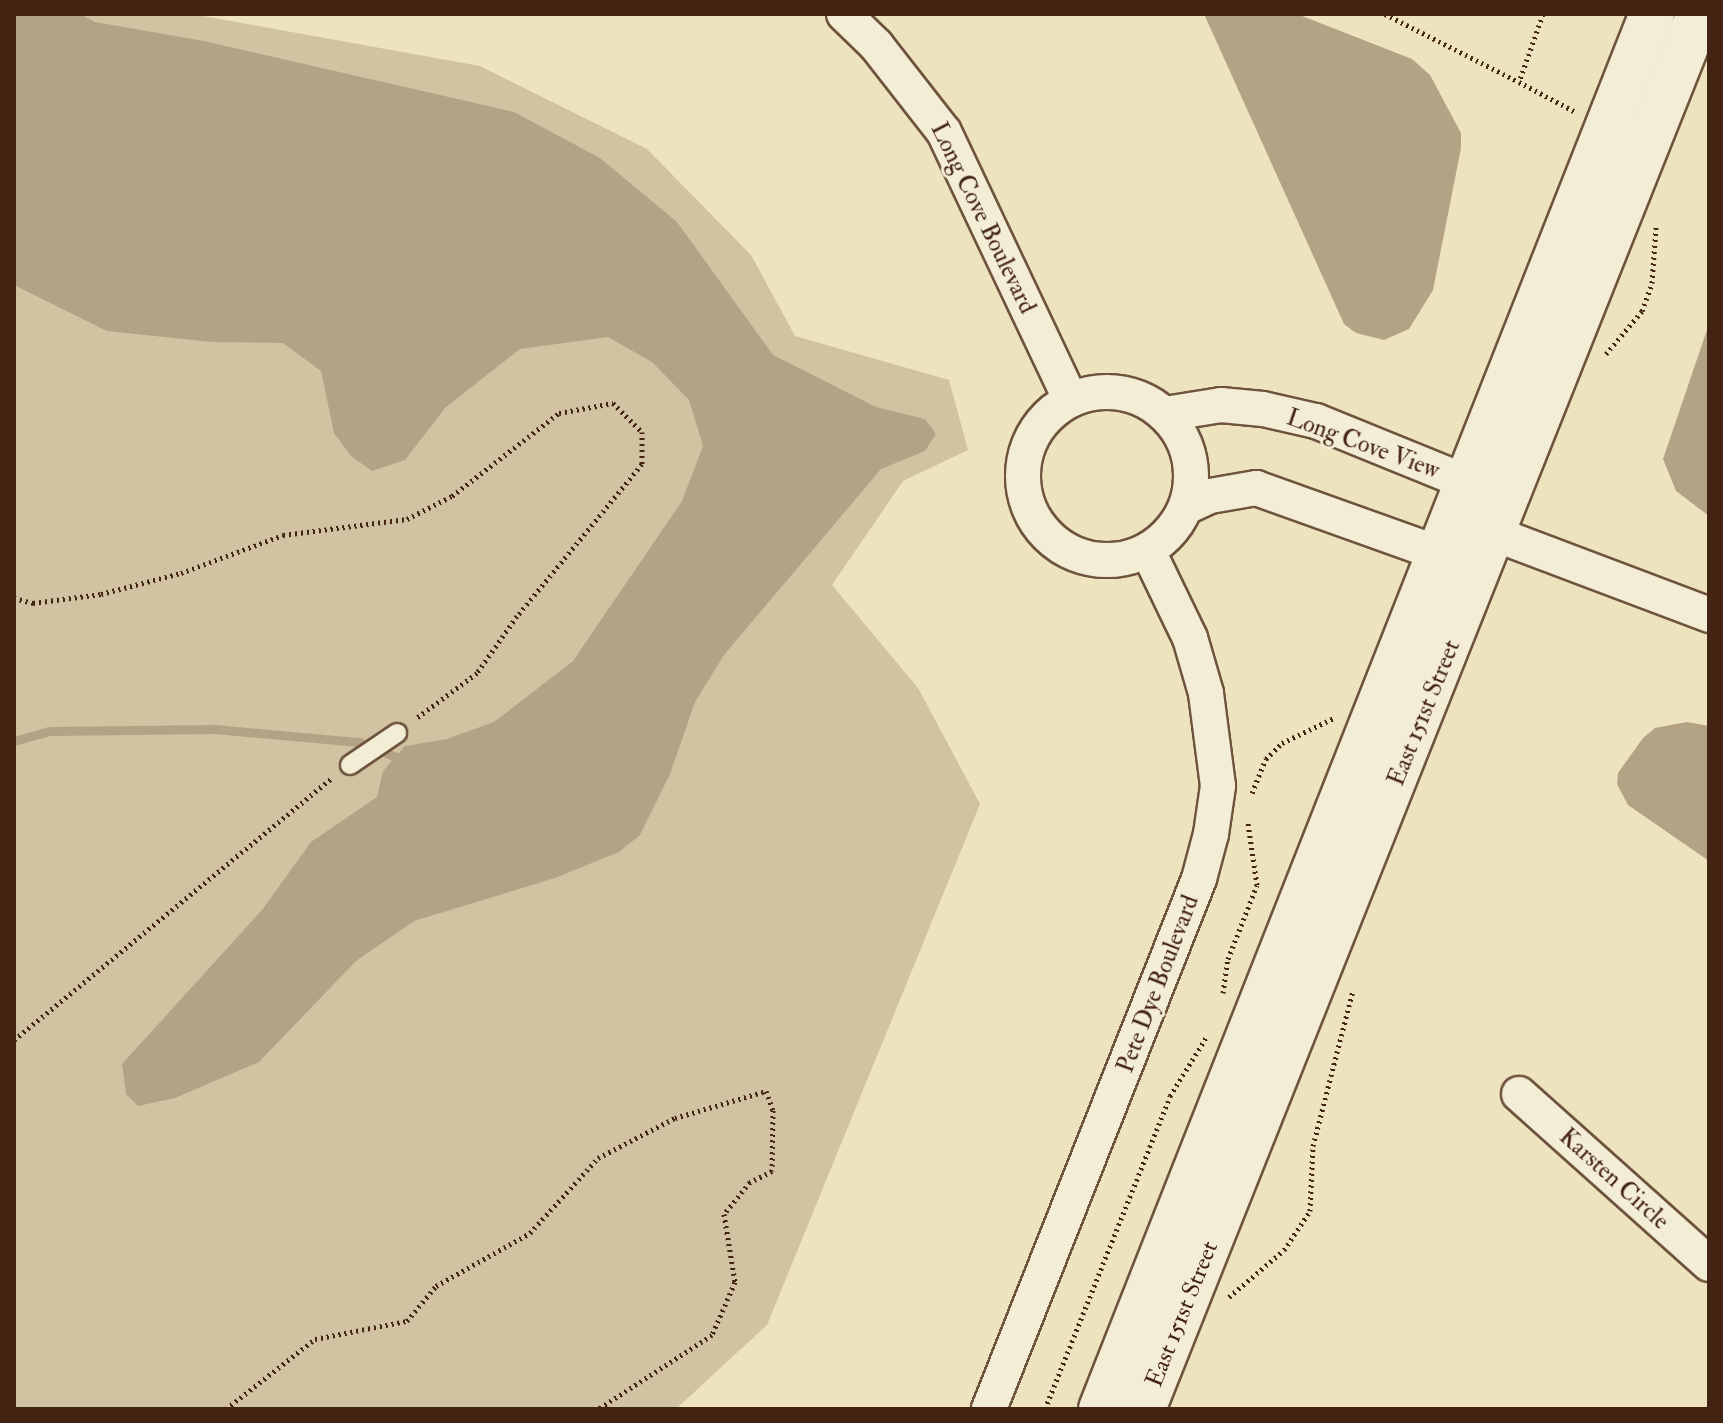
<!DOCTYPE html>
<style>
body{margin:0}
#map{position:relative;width:1723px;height:1423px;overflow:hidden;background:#eee3bf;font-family:"IM FELL Double Pica",serif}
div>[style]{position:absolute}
.green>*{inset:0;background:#d1c2a2}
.water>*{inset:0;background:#b4a284}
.stream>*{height:9px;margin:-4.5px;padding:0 4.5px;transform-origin:4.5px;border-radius:4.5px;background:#b4a284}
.path>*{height:5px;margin-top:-2.5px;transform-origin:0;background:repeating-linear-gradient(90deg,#432312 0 2px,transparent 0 6px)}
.roads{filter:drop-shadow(2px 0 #6e533d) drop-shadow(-2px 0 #6e533d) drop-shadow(0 2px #6e533d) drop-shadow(0 -2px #6e533d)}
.lane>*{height:18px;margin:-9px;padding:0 9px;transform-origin:9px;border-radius:9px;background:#f4edd5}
.street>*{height:34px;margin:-17px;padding:0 17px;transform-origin:17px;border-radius:17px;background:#f4edd5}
.street>.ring{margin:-17px;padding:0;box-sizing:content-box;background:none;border:34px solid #f4edd5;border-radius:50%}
.secondary>*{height:44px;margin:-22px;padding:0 22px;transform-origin:22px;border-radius:22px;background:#f4edd5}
span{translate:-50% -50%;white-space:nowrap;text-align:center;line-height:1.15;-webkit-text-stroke:6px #f4edd5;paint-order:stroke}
.street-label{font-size:24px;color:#432312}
.frame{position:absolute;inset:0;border:16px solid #432312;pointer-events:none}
</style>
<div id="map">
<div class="green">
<div style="clip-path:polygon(14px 14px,192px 14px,480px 66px,647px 149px,751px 255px,795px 336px,949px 380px,968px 450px,903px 481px,832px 585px,918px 688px,980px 804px,767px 1325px,676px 1409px,14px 1409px)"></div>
</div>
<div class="water">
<div style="clip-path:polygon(14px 14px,80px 14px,95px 22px,204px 41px,514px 112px,600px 158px,677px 222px,773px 355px,876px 407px,925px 419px,936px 434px,925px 451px,881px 469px,724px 655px,695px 702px,670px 774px,640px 835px,619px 852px,555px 878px,414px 921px,356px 961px,259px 1062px,175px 1098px,138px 1106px,126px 1094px,122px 1064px,262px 910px,311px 842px,377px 797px,383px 771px,405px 746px,447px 739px,494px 722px,573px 661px,682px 501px,703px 446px,689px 400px,652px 362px,608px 337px,520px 349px,445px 408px,405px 460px,372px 471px,351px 456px,334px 433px,321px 371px,283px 343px,212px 342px,107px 331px,14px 285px)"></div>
<div style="clip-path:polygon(1204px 14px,1297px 14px,1412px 59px,1430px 75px,1461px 133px,1461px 148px,1433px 290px,1409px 329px,1384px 340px,1356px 333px,1344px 324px)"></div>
<div style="clip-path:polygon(1709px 324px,1709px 516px,1676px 491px,1663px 459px)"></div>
<div style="clip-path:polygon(1687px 722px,1709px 726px,1709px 861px,1628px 805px,1617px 784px,1618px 773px,1643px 738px,1655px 728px)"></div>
</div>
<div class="stream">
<div style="left:14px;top:741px;width:37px;rotate:-16deg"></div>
<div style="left:50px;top:731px;width:165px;rotate:-0.7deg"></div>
<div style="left:215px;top:729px;width:145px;rotate:5.2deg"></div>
<div style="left:359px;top:742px;width:40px;rotate:22deg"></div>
</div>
<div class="path">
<div style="left:1385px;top:14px;width:150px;rotate:26.9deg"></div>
<div style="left:1543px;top:14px;width:72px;rotate:109.4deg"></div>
<div style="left:1519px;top:82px;width:62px;rotate:27.8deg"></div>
<div style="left:1606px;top:354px;width:56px;rotate:-50.1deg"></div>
<div style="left:1642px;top:311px;width:30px;rotate:-70deg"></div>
<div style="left:1652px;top:283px;width:56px;rotate:-85.9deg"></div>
<div style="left:14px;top:598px;width:20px;rotate:15deg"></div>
<div style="left:33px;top:603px;width:69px;rotate:-7.5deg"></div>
<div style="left:101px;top:594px;width:83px;rotate:-14.7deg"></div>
<div style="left:181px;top:573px;width:109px;rotate:-20.4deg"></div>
<div style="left:283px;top:535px;width:125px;rotate:-7.4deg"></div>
<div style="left:407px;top:519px;width:51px;rotate:-27.1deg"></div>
<div style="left:452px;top:496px;width:135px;rotate:-37.8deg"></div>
<div style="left:559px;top:413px;width:55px;rotate:-10.5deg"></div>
<div style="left:613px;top:403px;width:41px;rotate:45deg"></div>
<div style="left:642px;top:432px;width:32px;rotate:90deg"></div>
<div style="left:642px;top:464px;width:197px;rotate:129.4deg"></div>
<div style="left:517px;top:616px;width:70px;rotate:125.1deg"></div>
<div style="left:477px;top:673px;width:77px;rotate:143.4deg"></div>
<div style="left:1252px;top:793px;width:37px;rotate:-68deg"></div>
<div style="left:1266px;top:759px;width:23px;rotate:-45deg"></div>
<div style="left:1282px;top:743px;width:58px;rotate:-25.7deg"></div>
<div style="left:1223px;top:993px;width:34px;rotate:-82deg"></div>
<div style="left:1228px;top:959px;width:79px;rotate:-68.6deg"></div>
<div style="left:1257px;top:885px;width:63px;rotate:-98.3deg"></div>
<div style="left:14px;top:1040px;width:413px;rotate:-39.5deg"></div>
<div style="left:1229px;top:1297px;width:72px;rotate:-40.5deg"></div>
<div style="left:1284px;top:1250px;width:47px;rotate:-56.3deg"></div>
<div style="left:1310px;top:1211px;width:65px;rotate:-87.4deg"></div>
<div style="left:1313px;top:1146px;width:161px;rotate:-75.6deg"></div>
<div style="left:226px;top:1409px;width:113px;rotate:-38.2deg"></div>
<div style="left:315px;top:1339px;width:94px;rotate:-11.1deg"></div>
<div style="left:407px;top:1321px;width:45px;rotate:-50.4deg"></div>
<div style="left:436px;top:1286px;width:108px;rotate:-29.4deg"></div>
<div style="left:530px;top:1233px;width:101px;rotate:-47.8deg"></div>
<div style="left:598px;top:1158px;width:87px;rotate:-27.5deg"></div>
<div style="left:675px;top:1118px;width:95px;rotate:-16.5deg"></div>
<div style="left:766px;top:1091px;width:20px;rotate:70deg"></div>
<div style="left:773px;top:1110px;width:61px;rotate:90.9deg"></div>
<div style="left:772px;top:1171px;width:25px;rotate:153deg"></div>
<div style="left:750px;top:1182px;width:41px;rotate:129.1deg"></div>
<div style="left:724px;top:1214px;width:69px;rotate:80.8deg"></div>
<div style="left:735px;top:1282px;width:58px;rotate:113.5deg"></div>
<div style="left:712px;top:1335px;width:136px;rotate:147deg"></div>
<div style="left:1045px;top:1409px;width:337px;rotate:-68.2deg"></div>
<div style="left:1170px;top:1096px;width:70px;rotate:-58.3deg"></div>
</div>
<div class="roads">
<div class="lane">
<div style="left:350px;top:765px;width:57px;rotate:-34.2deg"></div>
</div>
<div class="street">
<div style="left:844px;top:14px;width:45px;rotate:44.1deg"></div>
<div style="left:876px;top:45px;width:110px;rotate:52deg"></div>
<div style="left:944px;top:132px;width:295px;rotate:64.7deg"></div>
<div class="ring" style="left:1023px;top:392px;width:134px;height:134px"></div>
<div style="left:1165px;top:414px;width:57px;rotate:-9.1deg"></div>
<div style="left:1221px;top:405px;width:42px;rotate:5.4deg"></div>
<div style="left:1263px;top:409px;width:54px;rotate:12.8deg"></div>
<div style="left:1316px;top:421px;width:162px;rotate:22.1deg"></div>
<div style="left:1186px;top:507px;width:26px;rotate:-25deg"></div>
<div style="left:1210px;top:496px;width:47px;rotate:-9.9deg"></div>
<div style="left:1256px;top:488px;width:193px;rotate:19.7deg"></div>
<div style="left:1495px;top:534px;width:229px;rotate:20.7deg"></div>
<div style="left:1519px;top:1094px;width:255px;rotate:41.8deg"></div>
<div style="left:989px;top:1409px;width:570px;rotate:-68.39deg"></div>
<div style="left:1199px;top:879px;width:47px;rotate:-75.1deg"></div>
<div style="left:1211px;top:834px;width:49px;rotate:-81.7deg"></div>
<div style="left:1218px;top:786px;width:94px;rotate:-97.4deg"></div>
<div style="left:1206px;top:693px;width:57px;rotate:-106.2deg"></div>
<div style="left:1190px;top:638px;width:97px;rotate:-115.8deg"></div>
</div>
<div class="secondary">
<div style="left:1101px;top:1409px;width:1500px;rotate:-68.45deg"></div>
<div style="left:1143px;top:1409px;width:1502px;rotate:-68.27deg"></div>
</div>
</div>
<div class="street-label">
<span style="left:983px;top:218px;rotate:64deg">Long Cove Boulevard</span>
<span style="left:1363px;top:444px;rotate:20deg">Long Cove View</span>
<span style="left:1424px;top:713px;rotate:-68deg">East 151st Street</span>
<span style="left:1158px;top:984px;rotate:-69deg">Pete Dye Boulevard</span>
<span style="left:1614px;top:1179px;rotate:42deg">Karsten Circle</span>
<span style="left:1182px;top:1314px;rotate:-68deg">East 151st Street</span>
</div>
<div class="frame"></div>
</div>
